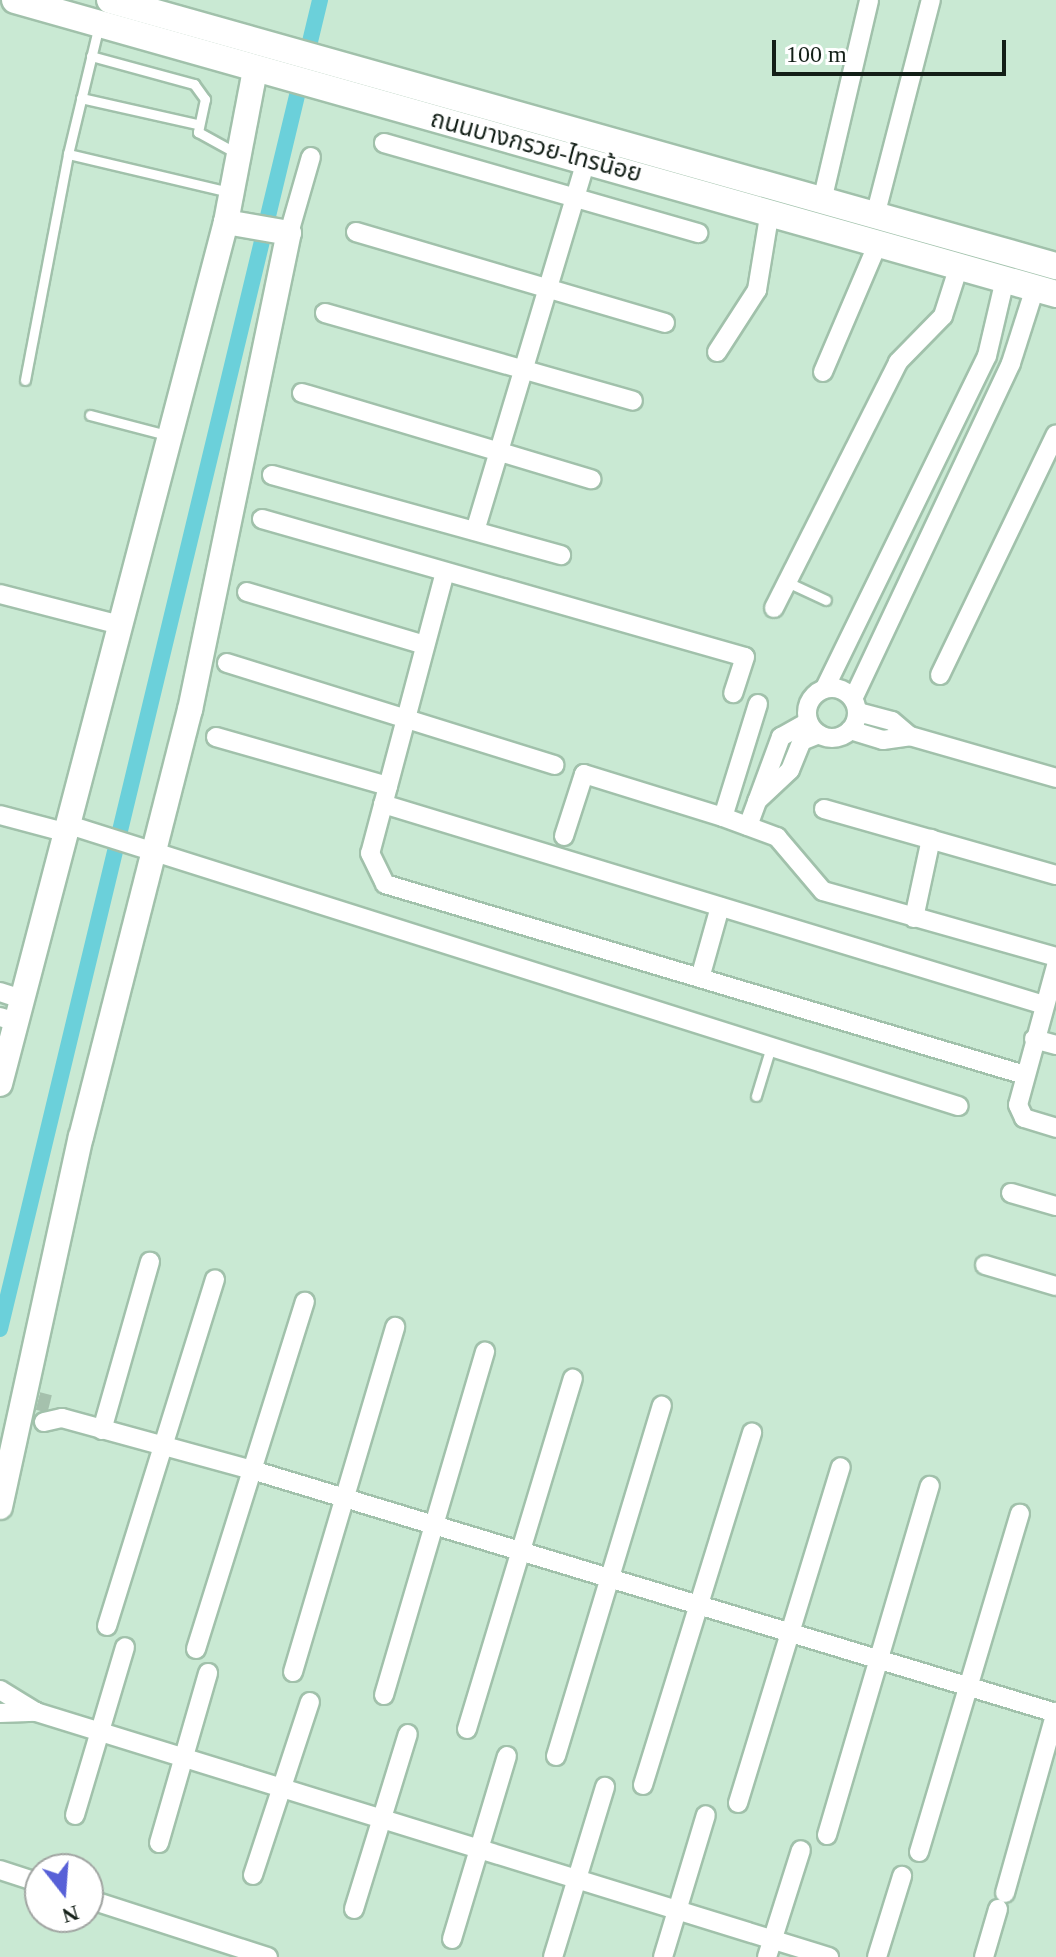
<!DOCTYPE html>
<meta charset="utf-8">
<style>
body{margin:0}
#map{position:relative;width:1056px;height:1957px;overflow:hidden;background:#c9e9d3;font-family:"Times New Roman","Noto Sans Thai",serif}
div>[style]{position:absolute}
.canal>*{height:16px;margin:-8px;padding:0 8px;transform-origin:8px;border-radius:8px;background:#6bd0da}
.minor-tunnel>*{height:18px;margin-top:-9px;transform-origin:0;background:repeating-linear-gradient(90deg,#a5c1ad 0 18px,transparent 0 27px)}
.roads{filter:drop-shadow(2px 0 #a1c1ab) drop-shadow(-2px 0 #a1c1ab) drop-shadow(0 2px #a1c1ab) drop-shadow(0 -2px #a1c1ab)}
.service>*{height:9px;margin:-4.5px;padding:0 4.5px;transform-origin:4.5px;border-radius:4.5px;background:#fff}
.minor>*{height:18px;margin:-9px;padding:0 9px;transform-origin:9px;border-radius:9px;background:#fff}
.minor>.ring{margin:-9px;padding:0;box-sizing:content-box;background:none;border:18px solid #fff;border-radius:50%}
.tertiary>*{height:24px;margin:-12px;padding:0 12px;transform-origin:12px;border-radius:12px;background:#fff}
.secondary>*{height:26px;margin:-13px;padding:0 13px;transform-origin:13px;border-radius:13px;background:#fff}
span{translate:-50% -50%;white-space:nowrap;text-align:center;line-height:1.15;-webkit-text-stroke:6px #fff;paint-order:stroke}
.street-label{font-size:24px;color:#131f17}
.north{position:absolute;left:24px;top:1853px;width:80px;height:80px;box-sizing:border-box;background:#fff;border:2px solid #a1a5a2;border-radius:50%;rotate:163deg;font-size:22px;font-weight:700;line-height:32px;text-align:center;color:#131f17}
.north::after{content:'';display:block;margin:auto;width:28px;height:36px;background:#5760d7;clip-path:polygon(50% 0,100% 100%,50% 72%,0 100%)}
.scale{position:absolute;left:772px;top:40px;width:234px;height:36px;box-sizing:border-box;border:4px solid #131f17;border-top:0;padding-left:10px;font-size:24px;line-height:28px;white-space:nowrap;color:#131f17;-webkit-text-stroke:6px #fff;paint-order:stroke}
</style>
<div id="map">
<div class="canal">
<div style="left:0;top:1329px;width:1367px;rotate:-76.46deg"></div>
</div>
<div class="minor-tunnel">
<div style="left:38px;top:1401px;width:12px;rotate:14deg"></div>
</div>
<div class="roads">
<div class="service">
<div style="left:91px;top:56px;width:107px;rotate:15.2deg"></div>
<div style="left:194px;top:84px;width:19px;rotate:54deg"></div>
<div style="left:205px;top:99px;width:34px;rotate:102deg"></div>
<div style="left:198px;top:132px;width:43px;rotate:28.9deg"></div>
<div style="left:81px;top:98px;width:118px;rotate:12.7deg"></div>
<div style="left:68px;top:154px;width:133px;rotate:-76.5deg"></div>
<div style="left:25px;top:380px;width:230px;rotate:-79.2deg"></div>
<div style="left:68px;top:154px;width:165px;rotate:13.3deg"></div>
<div style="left:90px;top:415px;width:80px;rotate:14.6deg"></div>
<div style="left:785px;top:581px;width:45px;rotate:24.9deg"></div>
<div style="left:756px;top:1096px;width:48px;rotate:-73.1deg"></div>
</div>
<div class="minor">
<div style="left:384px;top:143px;width:327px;rotate:16deg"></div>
<div style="left:822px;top:201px;width:206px;rotate:-76.8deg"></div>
<div style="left:875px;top:216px;width:223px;rotate:-75.5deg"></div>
<div style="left:356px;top:232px;width:322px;rotate:16.4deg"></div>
<div style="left:289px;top:233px;width:79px;rotate:-73.9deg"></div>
<div style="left:325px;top:313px;width:320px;rotate:15.9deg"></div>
<div style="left:717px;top:352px;width:74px;rotate:-57.2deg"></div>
<div style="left:757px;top:290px;width:80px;rotate:-80.7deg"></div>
<div style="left:823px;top:372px;width:140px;rotate:-66.9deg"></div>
<div style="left:302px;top:393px;width:302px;rotate:16.6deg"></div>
<div style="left:272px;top:475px;width:300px;rotate:15.5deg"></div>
<div style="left:262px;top:519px;width:502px;rotate:15.95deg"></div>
<div style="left:745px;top:657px;width:38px;rotate:108deg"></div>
<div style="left:475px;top:531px;width:386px;rotate:-73.3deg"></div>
<div style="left:445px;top:572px;width:291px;rotate:104.9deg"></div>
<div style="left:370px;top:853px;width:34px;rotate:64deg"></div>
<div style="left:385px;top:884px;width:668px;rotate:16.62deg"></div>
<div style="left:247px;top:592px;width:186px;rotate:16.6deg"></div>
<div style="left:0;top:594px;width:120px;rotate:14.5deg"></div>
<div style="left:774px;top:608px;width:275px;rotate:-63.2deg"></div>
<div style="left:898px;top:362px;width:64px;rotate:-45.6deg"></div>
<div style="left:943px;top:316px;width:52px;rotate:-72.3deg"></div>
<div style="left:227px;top:663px;width:343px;rotate:17.3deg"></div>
<div style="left:940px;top:675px;width:267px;rotate:-64.3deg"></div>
<div class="ring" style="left:807px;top:688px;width:32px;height:32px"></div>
<div style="left:825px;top:688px;width:369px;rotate:-64deg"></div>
<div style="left:987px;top:356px;width:79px;rotate:-76.8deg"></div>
<div style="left:853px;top:699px;width:371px;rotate:-64.8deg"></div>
<div style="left:1011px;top:363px;width:79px;rotate:-72.3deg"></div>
<div style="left:758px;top:704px;width:118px;rotate:107.2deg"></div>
<div style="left:723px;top:817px;width:58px;rotate:20.3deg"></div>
<div style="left:777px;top:837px;width:71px;rotate:49.6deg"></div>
<div style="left:823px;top:891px;width:242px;rotate:15.8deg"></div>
<div style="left:858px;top:712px;width:35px;rotate:15deg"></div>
<div style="left:892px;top:721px;width:23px;rotate:40deg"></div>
<div style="left:910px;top:736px;width:152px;rotate:16deg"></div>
<div style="left:850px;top:730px;width:34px;rotate:17deg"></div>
<div style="left:883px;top:740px;width:27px;rotate:-8deg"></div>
<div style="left:216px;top:737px;width:179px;rotate:15.9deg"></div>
<div style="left:757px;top:801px;width:45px;rotate:-43.2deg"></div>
<div style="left:790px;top:770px;width:31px;rotate:-68deg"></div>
<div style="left:802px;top:741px;width:18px;rotate:-22deg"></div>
<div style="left:383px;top:804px;width:691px;rotate:16.91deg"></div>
<div style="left:824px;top:809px;width:241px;rotate:15.9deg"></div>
<div style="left:0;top:815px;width:66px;rotate:14.9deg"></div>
<div style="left:66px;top:824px;width:936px;rotate:17.54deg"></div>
<div style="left:748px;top:826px;width:95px;rotate:-69.7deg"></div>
<div style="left:781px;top:737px;width:31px;rotate:-29deg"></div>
<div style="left:564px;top:836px;width:65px;rotate:-72.1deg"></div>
<div style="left:584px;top:774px;width:145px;rotate:17.2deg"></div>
<div style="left:914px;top:918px;width:81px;rotate:-77.9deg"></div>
<div style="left:1056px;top:966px;width:144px;rotate:105.3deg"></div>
<div style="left:1018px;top:1105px;width:14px;rotate:65deg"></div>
<div style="left:1024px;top:1118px;width:34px;rotate:17deg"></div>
<div style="left:700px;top:978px;width:74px;rotate:-74.3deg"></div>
<div style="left:0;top:992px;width:23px;rotate:18deg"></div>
<div style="left:0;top:1017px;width:17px;rotate:17deg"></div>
<div style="left:1034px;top:1039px;width:23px;rotate:15deg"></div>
<div style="left:1011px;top:1193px;width:47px;rotate:16.1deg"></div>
<div style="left:985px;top:1265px;width:74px;rotate:16.5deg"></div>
<div style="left:44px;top:1422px;width:18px;rotate:-13deg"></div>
<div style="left:62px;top:1418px;width:197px;rotate:15.3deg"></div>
<div style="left:252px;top:1470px;width:840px;rotate:16.82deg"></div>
<div style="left:102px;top:1430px;width:175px;rotate:-74.1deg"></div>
<div style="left:107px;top:1626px;width:363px;rotate:-72.7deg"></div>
<div style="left:196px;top:1649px;width:364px;rotate:-72.6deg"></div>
<div style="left:293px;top:1672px;width:360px;rotate:-73.5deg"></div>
<div style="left:0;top:1690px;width:42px;rotate:31.4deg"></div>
<div style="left:384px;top:1695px;width:358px;rotate:-73.6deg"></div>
<div style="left:0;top:1713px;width:36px;rotate:-2deg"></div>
<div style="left:36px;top:1712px;width:830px;rotate:17.17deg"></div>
<div style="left:467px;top:1729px;width:366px;rotate:-73.2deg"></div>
<div style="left:556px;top:1756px;width:366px;rotate:-73.2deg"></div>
<div style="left:643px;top:1785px;width:369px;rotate:-72.8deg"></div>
<div style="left:738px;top:1803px;width:351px;rotate:-73deg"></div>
<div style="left:75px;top:1815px;width:175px;rotate:-73.4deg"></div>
<div style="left:827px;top:1835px;width:364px;rotate:-73.6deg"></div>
<div style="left:159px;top:1843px;width:177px;rotate:-73.9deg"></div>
<div style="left:919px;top:1852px;width:353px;rotate:-73.4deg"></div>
<div style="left:0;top:1870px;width:42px;rotate:18deg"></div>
<div style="left:253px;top:1875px;width:182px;rotate:-71.8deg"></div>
<div style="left:1005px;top:1893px;width:188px;rotate:-74.3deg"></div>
<div style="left:88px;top:1899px;width:189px;rotate:17.9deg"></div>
<div style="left:354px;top:1909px;width:183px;rotate:-72.9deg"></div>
<div style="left:452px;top:1939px;width:191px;rotate:-73.3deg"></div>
<div style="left:553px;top:1957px;width:178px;rotate:-73deg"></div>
<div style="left:663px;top:1957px;width:148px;rotate:-73.2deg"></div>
<div style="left:767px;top:1957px;width:112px;rotate:-72.4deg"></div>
<div style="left:877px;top:1957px;width:85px;rotate:-72.8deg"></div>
<div style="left:984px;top:1957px;width:50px;rotate:-73.7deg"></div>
</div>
<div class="tertiary">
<div style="left:0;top:1084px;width:891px;rotate:-75.31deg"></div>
<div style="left:226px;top:222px;width:155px;rotate:-79.2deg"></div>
<div style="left:0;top:1507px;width:379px;rotate:-77.7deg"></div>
<div style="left:81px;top:1137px;width:441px;rotate:-75.7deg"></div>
<div style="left:190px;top:710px;width:487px;rotate:-78.3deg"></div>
<div style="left:289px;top:233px;width:64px;rotate:-170.1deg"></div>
</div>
<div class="secondary">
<div style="left:15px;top:0;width:1082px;rotate:15.77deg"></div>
<div style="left:110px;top:0;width:983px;rotate:15.71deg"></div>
</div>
</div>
<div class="street-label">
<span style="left:536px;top:147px;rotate:15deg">ถนนบางกรวย-ไทรน้อย</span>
</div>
<div class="north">N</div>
<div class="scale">100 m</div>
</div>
